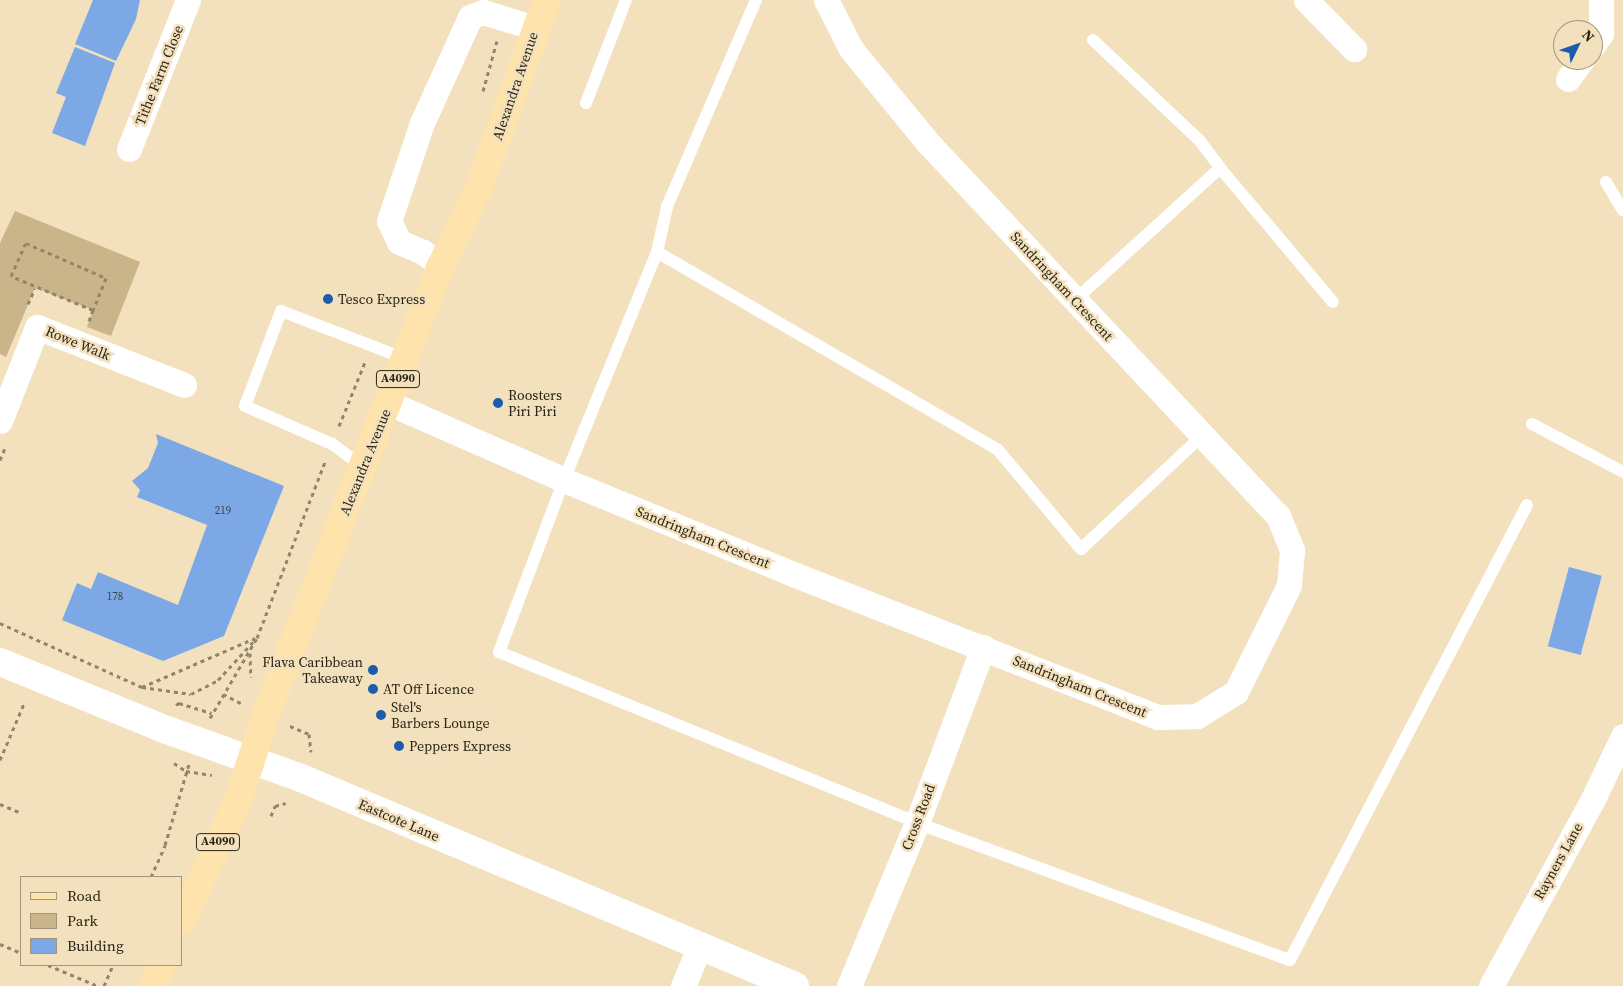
<!DOCTYPE html>
<style>
body{margin:0}
#map{position:relative;width:1623px;height:986px;overflow:hidden;background:#f3e1be;font-family:"Source Serif 4",serif}
div>[style]{position:absolute}
.green>*{inset:0;background:#cab489}
.building>*{inset:0;background:#7ca8e6;transform-origin:0 0}
.path>*{height:3px;margin-top:-1.5px;transform-origin:0;background:repeating-linear-gradient(90deg,#92856d 0 4px,transparent 0 8px)}
.service>*{height:12px;margin:-6px;padding:0 6px;transform-origin:6px;border-radius:6px;background:#fff}
.minor>*{height:25px;margin:-12.5px;padding:0 12.5px;transform-origin:12.5px;border-radius:12.5px;background:#fff}
.tertiary>*{height:28px;margin:-14px;padding:0 14px;transform-origin:14px;border-radius:14px;background:#fff}
.primary>*{height:28px;margin:-14px;padding:0 14px;transform-origin:14px;border-radius:14px;background:#fee3ac}
.dots>*{width:14px;height:14px;translate:-50% -50%;box-sizing:border-box;border:2px solid #f3e1be;border-radius:50%}
span{translate:-50% -50%;white-space:nowrap;text-align:center;line-height:1.15;-webkit-text-stroke:5px #f3e1be;paint-order:stroke}
.number-label{font-size:11px;color:#3f454b}
.number-label span{-webkit-text-stroke-width:0}
.shield-label span{padding:1px 4px;background:#f3e1be;border:1px solid;border-radius:4px;-webkit-text-stroke-width:0}
.shield-label{font-size:12px;color:#2b2417;font-weight:700}
.street-label{font-size:14px;color:#2b2417}
.poi-label{font-size:14px;color:#2b2417}
.left{translate:0 -50%;text-align:left}
.right{translate:-100% -50%;text-align:right}
.legend{position:absolute;left:20px;top:876px;width:162px;height:90px;box-sizing:border-box;background:#f3e1be;border:1px solid #a3957b;margin:0;padding:6px 9px;list-style:none;font-size:15px;color:#2b2417}
.legend li{display:flex;align-items:center;gap:10px;height:25px}
.legend b{width:25px;border:1px solid #a3957b}
.north{position:absolute;left:1553px;top:20px;width:50px;height:50px;box-sizing:border-box;background:#f3e1be;border:1px solid #a3957b;border-radius:50%;rotate:48deg;font-size:14px;font-weight:700;line-height:20px;text-align:center;color:#2b2417}
.north::after{content:'';display:block;margin:auto;width:18px;height:22px;background:#1d5bac;clip-path:polygon(50% 0,100% 100%,50% 72%,0 100%)}
</style>
<div id="map">
<div class="green">
<div style="clip-path:polygon(15px 211px,140px 262px,111px 336px,87px 327px,93px 310px,35px 288px,6px 357px,0 354px,0 243px)"></div>
</div>
<div class="building">
<div style="clip-path:polygon(93px 0,140px 0,136px 19px,116px 61px,75px 44px)"></div>
<div style="clip-path:polygon(75px 47px,115px 63px,85px 146px,52px 133px,66px 97px,56px 93px)"></div>
<div style="clip-path:polygon(156px 434px,284px 486px,224px 636px,163px 661px,62px 620px,77px 583px,91px 589px,98px 572px,178px 605px,207px 525px,137px 497px,140px 490px,132px 481px,148px 468px,158px 443px)"></div>
<div style="left:1569px;top:567px;width:34px;height:82px;rotate:15deg"></div>
</div>
<div class="path">
<div style="left:483px;top:91px;width:52px;rotate:-74.4deg"></div>
<div style="left:26px;top:243px;width:87px;rotate:23.6deg"></div>
<div style="left:106px;top:278px;width:35px;rotate:112deg"></div>
<div style="left:93px;top:310px;width:89px;rotate:-157.5deg"></div>
<div style="left:11px;top:276px;width:36px;rotate:-66deg"></div>
<div style="left:28px;top:304px;width:17px;rotate:-66deg"></div>
<div style="left:89px;top:321px;width:12px;rotate:-70deg"></div>
<div style="left:339px;top:426px;width:69px;rotate:-67.9deg"></div>
<div style="left:0;top:460px;width:15px;rotate:-67deg"></div>
<div style="left:0;top:623px;width:156px;rotate:24.3deg"></div>
<div style="left:142px;top:687px;width:123px;rotate:-23.4deg"></div>
<div style="left:250px;top:653px;width:24px;rotate:88deg"></div>
<div style="left:142px;top:687px;width:49px;rotate:8.1deg"></div>
<div style="left:191px;top:694px;width:30px;rotate:-27deg"></div>
<div style="left:218px;top:680px;width:52px;rotate:-47.4deg"></div>
<div style="left:223px;top:694px;width:20px;rotate:27deg"></div>
<div style="left:176px;top:705px;width:4px;rotate:-34deg"></div>
<div style="left:179px;top:703px;width:34px;rotate:17deg"></div>
<div style="left:210px;top:718px;width:93px;rotate:-59.6deg"></div>
<div style="left:257px;top:638px;width:189px;rotate:-68.9deg"></div>
<div style="left:290px;top:726px;width:21px;rotate:23deg"></div>
<div style="left:309px;top:734px;width:18px;rotate:84deg"></div>
<div style="left:0;top:760px;width:64px;rotate:-67deg"></div>
<div style="left:174px;top:763px;width:14px;rotate:34deg"></div>
<div style="left:186px;top:771px;width:26px;rotate:9deg"></div>
<div style="left:0;top:804px;width:21px;rotate:23deg"></div>
<div style="left:271px;top:816px;width:11px;rotate:-68deg"></div>
<div style="left:275px;top:806px;width:11px;rotate:-15deg"></div>
<div style="left:151px;top:877px;width:35px;rotate:-66deg"></div>
<div style="left:165px;top:845px;width:84px;rotate:-73.5deg"></div>
<div style="left:0;top:944px;width:23px;rotate:23deg"></div>
<div style="left:48px;top:965px;width:54px;rotate:22.8deg"></div>
<div style="left:104px;top:986px;width:23px;rotate:-67deg"></div>
</div>
<div class="service">
<div style="left:756px;top:0;width:225px;rotate:113.3deg"></div>
<div style="left:667px;top:207px;width:46px;rotate:102.5deg"></div>
<div style="left:657px;top:252px;width:246px;rotate:112.2deg"></div>
<div style="left:564px;top:480px;width:184px;rotate:110.7deg"></div>
<div style="left:499px;top:652px;width:452px;rotate:22.2deg"></div>
<div style="left:917px;top:823px;width:397px;rotate:20.2deg"></div>
<div style="left:1290px;top:960px;width:513px;rotate:-62.49deg"></div>
<div style="left:1093px;top:40px;width:147px;rotate:43.3deg"></div>
<div style="left:1200px;top:141px;width:34px;rotate:53deg"></div>
<div style="left:586px;top:103px;width:110px;rotate:-68.8deg"></div>
<div style="left:1606px;top:182px;width:33px;rotate:59deg"></div>
<div style="left:657px;top:252px;width:394px;rotate:30.1deg"></div>
<div style="left:998px;top:450px;width:129px;rotate:50deg"></div>
<div style="left:1081px;top:549px;width:167px;rotate:-43.1deg"></div>
<div style="left:1075px;top:300px;width:196px;rotate:-42.3deg"></div>
<div style="left:1220px;top:168px;width:175px;rotate:49.9deg"></div>
<div style="left:1532px;top:424px;width:103px;rotate:27.8deg"></div>
<div style="left:363px;top:467px;width:39px;rotate:-143deg"></div>
<div style="left:332px;top:444px;width:95px;rotate:-156.4deg"></div>
<div style="left:245px;top:406px;width:102px;rotate:-69.2deg"></div>
<div style="left:281px;top:311px;width:134px;rotate:21deg"></div>
</div>
<div class="minor">
<div style="left:1306px;top:0;width:69px;rotate:45.6deg"></div>
<div style="left:1593px;top:45px;width:14px;rotate:-54deg"></div>
<div style="left:1601px;top:34px;width:34px;rotate:-90deg"></div>
<div style="left:1568px;top:79px;width:24px;rotate:-54deg"></div>
<div style="left:129px;top:149px;width:160px;rotate:-68.4deg"></div>
<div style="left:441px;top:266px;width:23px;rotate:-142deg"></div>
<div style="left:423px;top:252px;width:26px;rotate:-157deg"></div>
<div style="left:399px;top:242px;width:23px;rotate:-115deg"></div>
<div style="left:389px;top:221px;width:103px;rotate:-71.4deg"></div>
<div style="left:422px;top:123px;width:116px;rotate:-65.6deg"></div>
<div style="left:470px;top:17px;width:14px;rotate:-21deg"></div>
<div style="left:483px;top:12px;width:54px;rotate:17.1deg"></div>
<div style="left:389px;top:403px;width:191px;rotate:23.7deg"></div>
<div style="left:564px;top:480px;width:248px;rotate:22.3deg"></div>
<div style="left:793px;top:574px;width:392px;rotate:21.4deg"></div>
<div style="left:1158px;top:717px;width:39px;rotate:-1deg"></div>
<div style="left:1197px;top:716px;width:46px;rotate:-31.6deg"></div>
<div style="left:1236px;top:692px;width:119px;rotate:-63.6deg"></div>
<div style="left:1289px;top:585px;width:35px;rotate:-85deg"></div>
<div style="left:1292px;top:550px;width:37px;rotate:-112deg"></div>
<div style="left:1278px;top:516px;width:510px;rotate:-133.17deg"></div>
<div style="left:929px;top:144px;width:123px;rotate:-129.4deg"></div>
<div style="left:851px;top:49px;width:55px;rotate:-117deg"></div>
<div style="left:0;top:421px;width:101px;rotate:-68.5deg"></div>
<div style="left:37px;top:327px;width:158px;rotate:21.5deg"></div>
<div style="left:683px;top:986px;width:41px;rotate:-67.2deg"></div>
<div style="left:849px;top:986px;width:177px;rotate:-67.4deg"></div>
<div style="left:917px;top:823px;width:188px;rotate:-69.4deg"></div>
<div style="left:1491px;top:986px;width:211px;rotate:-61.4deg"></div>
<div style="left:1592px;top:801px;width:72px;rotate:-64.5deg"></div>
</div>
<div class="tertiary">
<div style="left:0;top:662px;width:180px;rotate:22.2deg"></div>
<div style="left:167px;top:730px;width:142px;rotate:19.7deg"></div>
<div style="left:301px;top:778px;width:536px;rotate:22.83deg"></div>
</div>
<div class="primary">
<div style="left:181px;top:922px;width:134px;rotate:-64.8deg"></div>
<div style="left:238px;top:801px;width:91px;rotate:-72.2deg"></div>
<div style="left:266px;top:714px;width:481px;rotate:-68.7deg"></div>
<div style="left:441px;top:266px;width:90px;rotate:-64.3deg"></div>
<div style="left:480px;top:185px;width:197px;rotate:-70.1deg"></div>
<div style="left:152px;top:986px;width:23px;rotate:-65deg"></div>
</div>
<div class="dots">
<div style="left:328px;top:299px;background:#1d5bac"></div>
<div style="left:498px;top:403px;background:#1d5bac"></div>
<div style="left:373px;top:670px;background:#1d5bac"></div>
<div style="left:373px;top:689px;background:#1d5bac"></div>
<div style="left:381px;top:715px;background:#1d5bac"></div>
<div style="left:399px;top:746px;background:#1d5bac"></div>
</div>
<div class="number-label">
<span style="left:223px;top:511px">219</span>
<span style="left:115px;top:597px">178</span>
</div>
<div class="shield-label">
<span style="left:398px;top:379px">A4090</span>
<span style="left:218px;top:842px">A4090</span>
</div>
<div class="street-label">
<span style="left:159px;top:75px;rotate:-68deg">Tithe Farm Close</span>
<span style="left:515px;top:86px;rotate:-71deg">Alexandra Avenue</span>
<span style="left:1062px;top:286px;rotate:47deg">Sandringham Crescent</span>
<span style="left:78px;top:343px;rotate:22deg">Rowe Walk</span>
<span style="left:365px;top:462px;rotate:-68deg">Alexandra Avenue</span>
<span style="left:703px;top:537px;rotate:22deg">Sandringham Crescent</span>
<span style="left:1080px;top:686px;rotate:22deg">Sandringham Crescent</span>
<span style="left:918px;top:817px;rotate:-69deg">Cross Road</span>
<span style="left:399px;top:820px;rotate:23deg">Eastcote Lane</span>
<span style="left:1558px;top:861px;rotate:-61deg">Rayners Lane</span>
</div>
<div class="poi-label">
<span class="left" style="left:338px;top:299px">Tesco Express</span>
<span class="left" style="left:508px;top:403px">Roosters<br>Piri Piri</span>
<span class="right" style="left:363px;top:670px">Flava Caribbean<br>Takeaway</span>
<span class="left" style="left:383px;top:689px">AT Off Licence</span>
<span class="left" style="left:391px;top:715px">Stel's<br>Barbers Lounge</span>
<span class="left" style="left:409px;top:746px">Peppers Express</span>
</div>
<ul class="legend">
<li><b style="height:6px;background:#fee3ac"></b>Road</li>
<li><b style="height:14px;background:#cab489"></b>Park</li>
<li><b style="height:14px;background:#7ca8e6"></b>Building</li>
</ul>
<div class="north">N</div>
</div>
